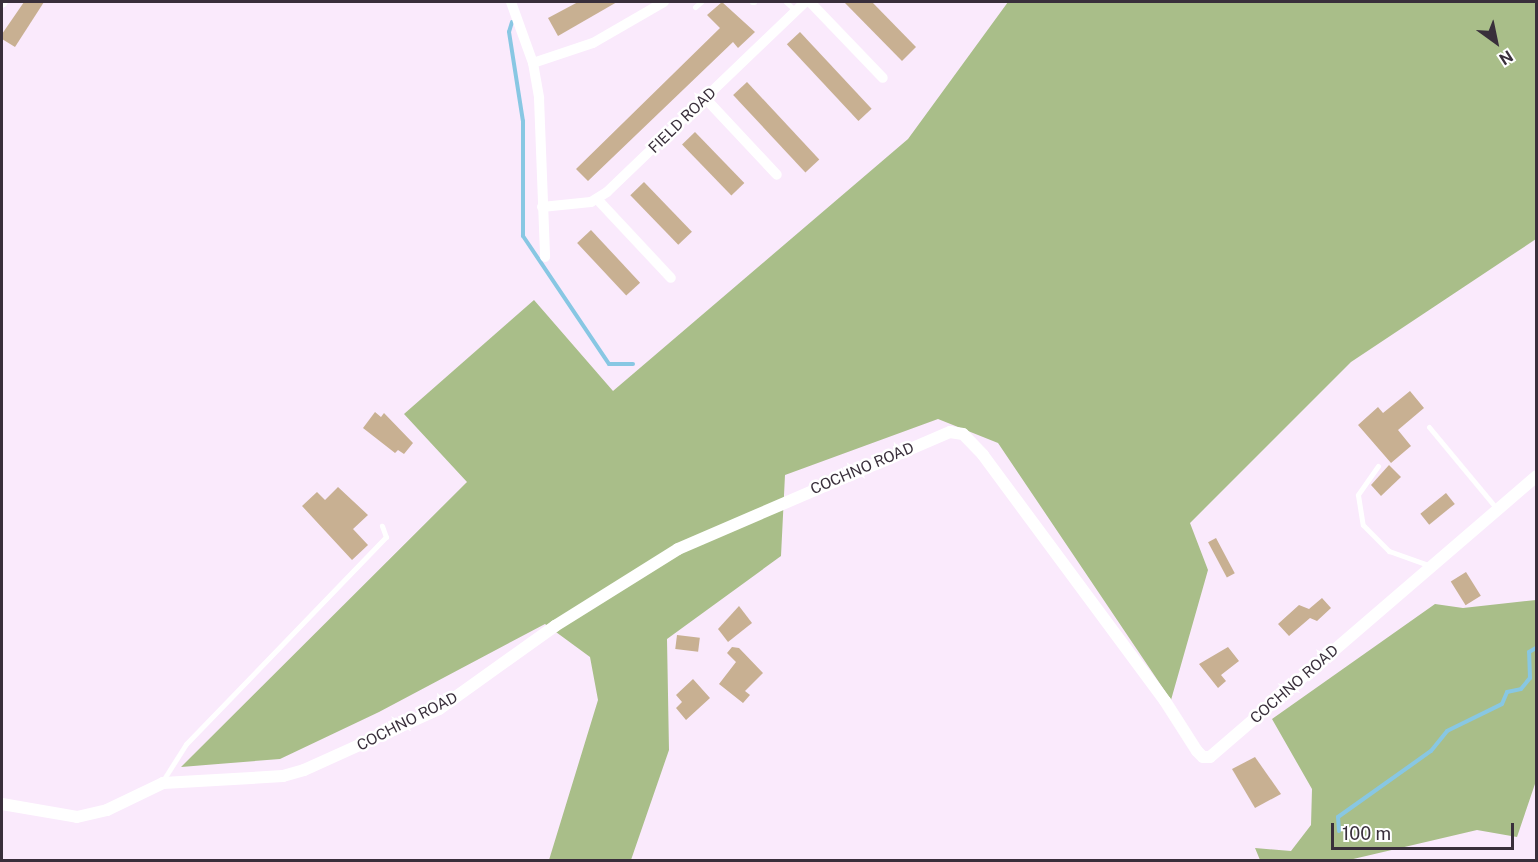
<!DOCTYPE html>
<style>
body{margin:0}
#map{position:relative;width:1538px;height:862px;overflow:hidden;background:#faeafc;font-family:"Public Sans",sans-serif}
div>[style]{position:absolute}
.forest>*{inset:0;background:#a9be89}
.stream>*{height:4px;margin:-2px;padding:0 2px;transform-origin:2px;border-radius:2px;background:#88c7e3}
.building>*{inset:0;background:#c8b092;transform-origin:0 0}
.service>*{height:5px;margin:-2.5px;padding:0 2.5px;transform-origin:2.5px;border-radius:2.5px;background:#fff}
.minor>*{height:10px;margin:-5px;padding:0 5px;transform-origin:5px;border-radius:5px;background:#fff}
.tertiary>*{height:12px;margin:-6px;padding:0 6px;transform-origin:6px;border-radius:6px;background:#fff}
span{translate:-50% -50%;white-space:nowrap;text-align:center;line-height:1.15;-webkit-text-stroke:5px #fff;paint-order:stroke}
.street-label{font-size:15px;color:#392f3b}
.frame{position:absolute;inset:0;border:3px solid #392f3b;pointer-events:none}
.north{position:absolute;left:1466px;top:12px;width:60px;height:60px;-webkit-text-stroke:4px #fff;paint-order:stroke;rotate:147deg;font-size:16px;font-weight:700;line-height:24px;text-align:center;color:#392f3b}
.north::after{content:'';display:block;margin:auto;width:21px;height:27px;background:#392f3b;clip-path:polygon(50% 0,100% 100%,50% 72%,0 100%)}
.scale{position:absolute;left:1331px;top:823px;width:183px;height:27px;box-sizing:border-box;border:3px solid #392f3b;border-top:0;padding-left:8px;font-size:18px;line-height:21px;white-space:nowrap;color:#392f3b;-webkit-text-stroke:4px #fff;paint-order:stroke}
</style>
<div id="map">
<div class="forest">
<div style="clip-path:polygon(1008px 2px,1536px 2px,1536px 239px,1351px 362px,1190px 523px,1208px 570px,1171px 700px,998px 443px,938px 419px,785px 475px,781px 556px,667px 639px,669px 750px,631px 860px,549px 860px,598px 700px,590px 657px,545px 624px,379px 712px,280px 759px,181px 767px,467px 482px,404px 414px,534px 300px,613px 391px,908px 139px)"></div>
<div style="clip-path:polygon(1536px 600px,1536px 781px,1517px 837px,1477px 830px,1349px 860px,1260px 860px,1255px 848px,1291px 851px,1311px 825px,1312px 789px,1272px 719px,1435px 604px,1463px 608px)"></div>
</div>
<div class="stream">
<div style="left:512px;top:22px;width:10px;rotate:107deg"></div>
<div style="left:509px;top:32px;width:90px;rotate:81.1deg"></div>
<div style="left:523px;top:121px;width:115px;rotate:90deg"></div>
<div style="left:523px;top:236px;width:154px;rotate:56.1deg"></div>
<div style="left:609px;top:364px;width:24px"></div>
<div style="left:1339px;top:831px;width:14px;rotate:-94deg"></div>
<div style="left:1338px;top:817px;width:114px;rotate:-35.4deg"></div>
<div style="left:1431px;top:751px;width:26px;rotate:-51deg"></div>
<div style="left:1447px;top:731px;width:61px;rotate:-26.1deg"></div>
<div style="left:1502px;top:704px;width:13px;rotate:-67deg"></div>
<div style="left:1507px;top:692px;width:14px;rotate:-12deg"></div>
<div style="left:1521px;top:689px;width:14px;rotate:-51deg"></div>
<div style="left:1530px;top:678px;width:26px;rotate:-92deg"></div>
<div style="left:1529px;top:652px;width:8px;rotate:-30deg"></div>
</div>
<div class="building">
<div style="clip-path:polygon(24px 2px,44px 2px,15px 47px,2px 39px,2px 34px)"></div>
<div style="clip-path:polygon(578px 2px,617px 2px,558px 36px,548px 18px)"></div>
<div style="clip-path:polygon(722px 2px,755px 32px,738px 48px,733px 42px,588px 181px,576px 169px,720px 28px,707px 15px)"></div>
<div style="clip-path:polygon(844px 2px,872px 2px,916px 47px,902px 61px)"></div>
<div style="left:800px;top:32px;width:105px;height:18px;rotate:47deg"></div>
<div style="left:747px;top:82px;width:106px;height:19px;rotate:47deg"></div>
<div style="left:695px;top:132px;width:71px;height:18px;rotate:46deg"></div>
<div style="left:644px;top:182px;width:69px;height:19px;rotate:46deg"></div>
<div style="left:591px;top:230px;width:72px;height:19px;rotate:47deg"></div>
<div style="clip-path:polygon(1410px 391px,1424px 408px,1398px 430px,1411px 446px,1391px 463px,1358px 425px,1378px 407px,1383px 413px)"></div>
<div style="clip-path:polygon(375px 412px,381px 417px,384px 413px,413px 443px,404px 454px,398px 450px,395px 453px,363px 428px)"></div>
<div style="clip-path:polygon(1389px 465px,1401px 477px,1381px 496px,1371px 485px)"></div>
<div style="clip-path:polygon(338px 487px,368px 515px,353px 529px,368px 545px,352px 560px,302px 506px,317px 492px,325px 500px)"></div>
<div style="left:1446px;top:493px;width:14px;height:33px;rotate:51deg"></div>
<div style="left:1216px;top:538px;width:40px;height:9px;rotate:62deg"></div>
<div style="left:1466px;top:572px;width:28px;height:18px;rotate:58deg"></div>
<div style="clip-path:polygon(1322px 598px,1331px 608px,1317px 621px,1310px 618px,1289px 636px,1278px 624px,1299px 605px,1309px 609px)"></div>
<div style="clip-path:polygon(739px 606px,752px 623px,728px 642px,718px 629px)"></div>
<div style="left:677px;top:635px;width:23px;height:14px;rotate:7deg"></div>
<div style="clip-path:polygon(732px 647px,739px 648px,763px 673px,745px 691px,750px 695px,743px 703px,719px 684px,736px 662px,727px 653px)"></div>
<div style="clip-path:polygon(1228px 647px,1239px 661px,1221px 675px,1226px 681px,1218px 688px,1199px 664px)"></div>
<div style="clip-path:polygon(693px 679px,710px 698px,686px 720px,676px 708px,682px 702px,676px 695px)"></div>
<div style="clip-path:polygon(1255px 757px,1281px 794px,1255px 808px,1232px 769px)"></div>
</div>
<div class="service">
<div style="left:752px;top:2px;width:2px"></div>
<div style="left:786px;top:2px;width:13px;rotate:42deg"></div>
<div style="left:695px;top:7px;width:8px;rotate:-40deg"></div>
<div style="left:1429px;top:427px;width:107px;rotate:50.3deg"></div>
<div style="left:1378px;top:466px;width:35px;rotate:125deg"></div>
<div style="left:1358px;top:495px;width:30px;rotate:81deg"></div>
<div style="left:1363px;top:525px;width:37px;rotate:45deg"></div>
<div style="left:1389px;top:551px;width:45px;rotate:19.7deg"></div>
<div style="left:162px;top:782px;width:45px;rotate:-57.7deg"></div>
<div style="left:186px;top:744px;width:288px;rotate:-46deg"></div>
<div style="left:386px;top:537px;width:12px;rotate:-110deg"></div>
</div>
<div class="minor">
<div style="left:511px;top:2px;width:65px;rotate:70.2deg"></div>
<div style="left:533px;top:63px;width:36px;rotate:80deg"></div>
<div style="left:539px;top:98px;width:159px;rotate:87.8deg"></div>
<div style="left:810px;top:2px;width:105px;rotate:46.2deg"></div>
<div style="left:2px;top:3px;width:1px;rotate:-45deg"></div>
<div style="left:533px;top:63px;width:63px;rotate:-18.4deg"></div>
<div style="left:593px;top:43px;width:82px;rotate:-30deg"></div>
<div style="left:705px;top:98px;width:105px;rotate:46.9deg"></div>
<div style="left:597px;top:199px;width:108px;rotate:46.9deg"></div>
<div style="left:542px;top:207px;width:49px;rotate:-5.8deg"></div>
<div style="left:591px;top:202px;width:19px;rotate:-32deg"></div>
<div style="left:607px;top:192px;width:274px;rotate:-43.8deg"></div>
</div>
<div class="tertiary">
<div style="left:2px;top:804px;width:76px;rotate:9.8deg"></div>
<div style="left:77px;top:817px;width:31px;rotate:-13deg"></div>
<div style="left:107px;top:810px;width:62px;rotate:-25.7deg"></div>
<div style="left:163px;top:783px;width:120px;rotate:-3.3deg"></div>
<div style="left:283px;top:776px;width:22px;rotate:-16deg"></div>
<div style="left:304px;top:770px;width:148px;rotate:-24.3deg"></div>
<div style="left:439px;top:709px;width:143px;rotate:-35.6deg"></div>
<div style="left:555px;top:626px;width:145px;rotate:-32deg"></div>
<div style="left:678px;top:549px;width:296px;rotate:-23.3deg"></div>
<div style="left:950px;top:432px;width:13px;rotate:9deg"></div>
<div style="left:963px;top:434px;width:29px;rotate:46deg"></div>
<div style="left:983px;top:455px;width:306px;rotate:53.5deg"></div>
<div style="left:1165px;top:701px;width:59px;rotate:57.4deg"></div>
<div style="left:1197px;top:751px;width:8px;rotate:45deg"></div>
<div style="left:1203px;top:757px;width:7px"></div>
<div style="left:1210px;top:757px;width:430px;rotate:-40.7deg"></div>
</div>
<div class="street-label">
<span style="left:682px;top:120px;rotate:-44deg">FIELD ROAD</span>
<span style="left:862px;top:468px;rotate:-23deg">COCHNO ROAD</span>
<span style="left:1294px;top:684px;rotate:-41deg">COCHNO ROAD</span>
<span style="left:407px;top:721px;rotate:-27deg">COCHNO ROAD</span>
</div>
<div class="frame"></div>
<div class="north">N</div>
<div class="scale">100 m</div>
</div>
